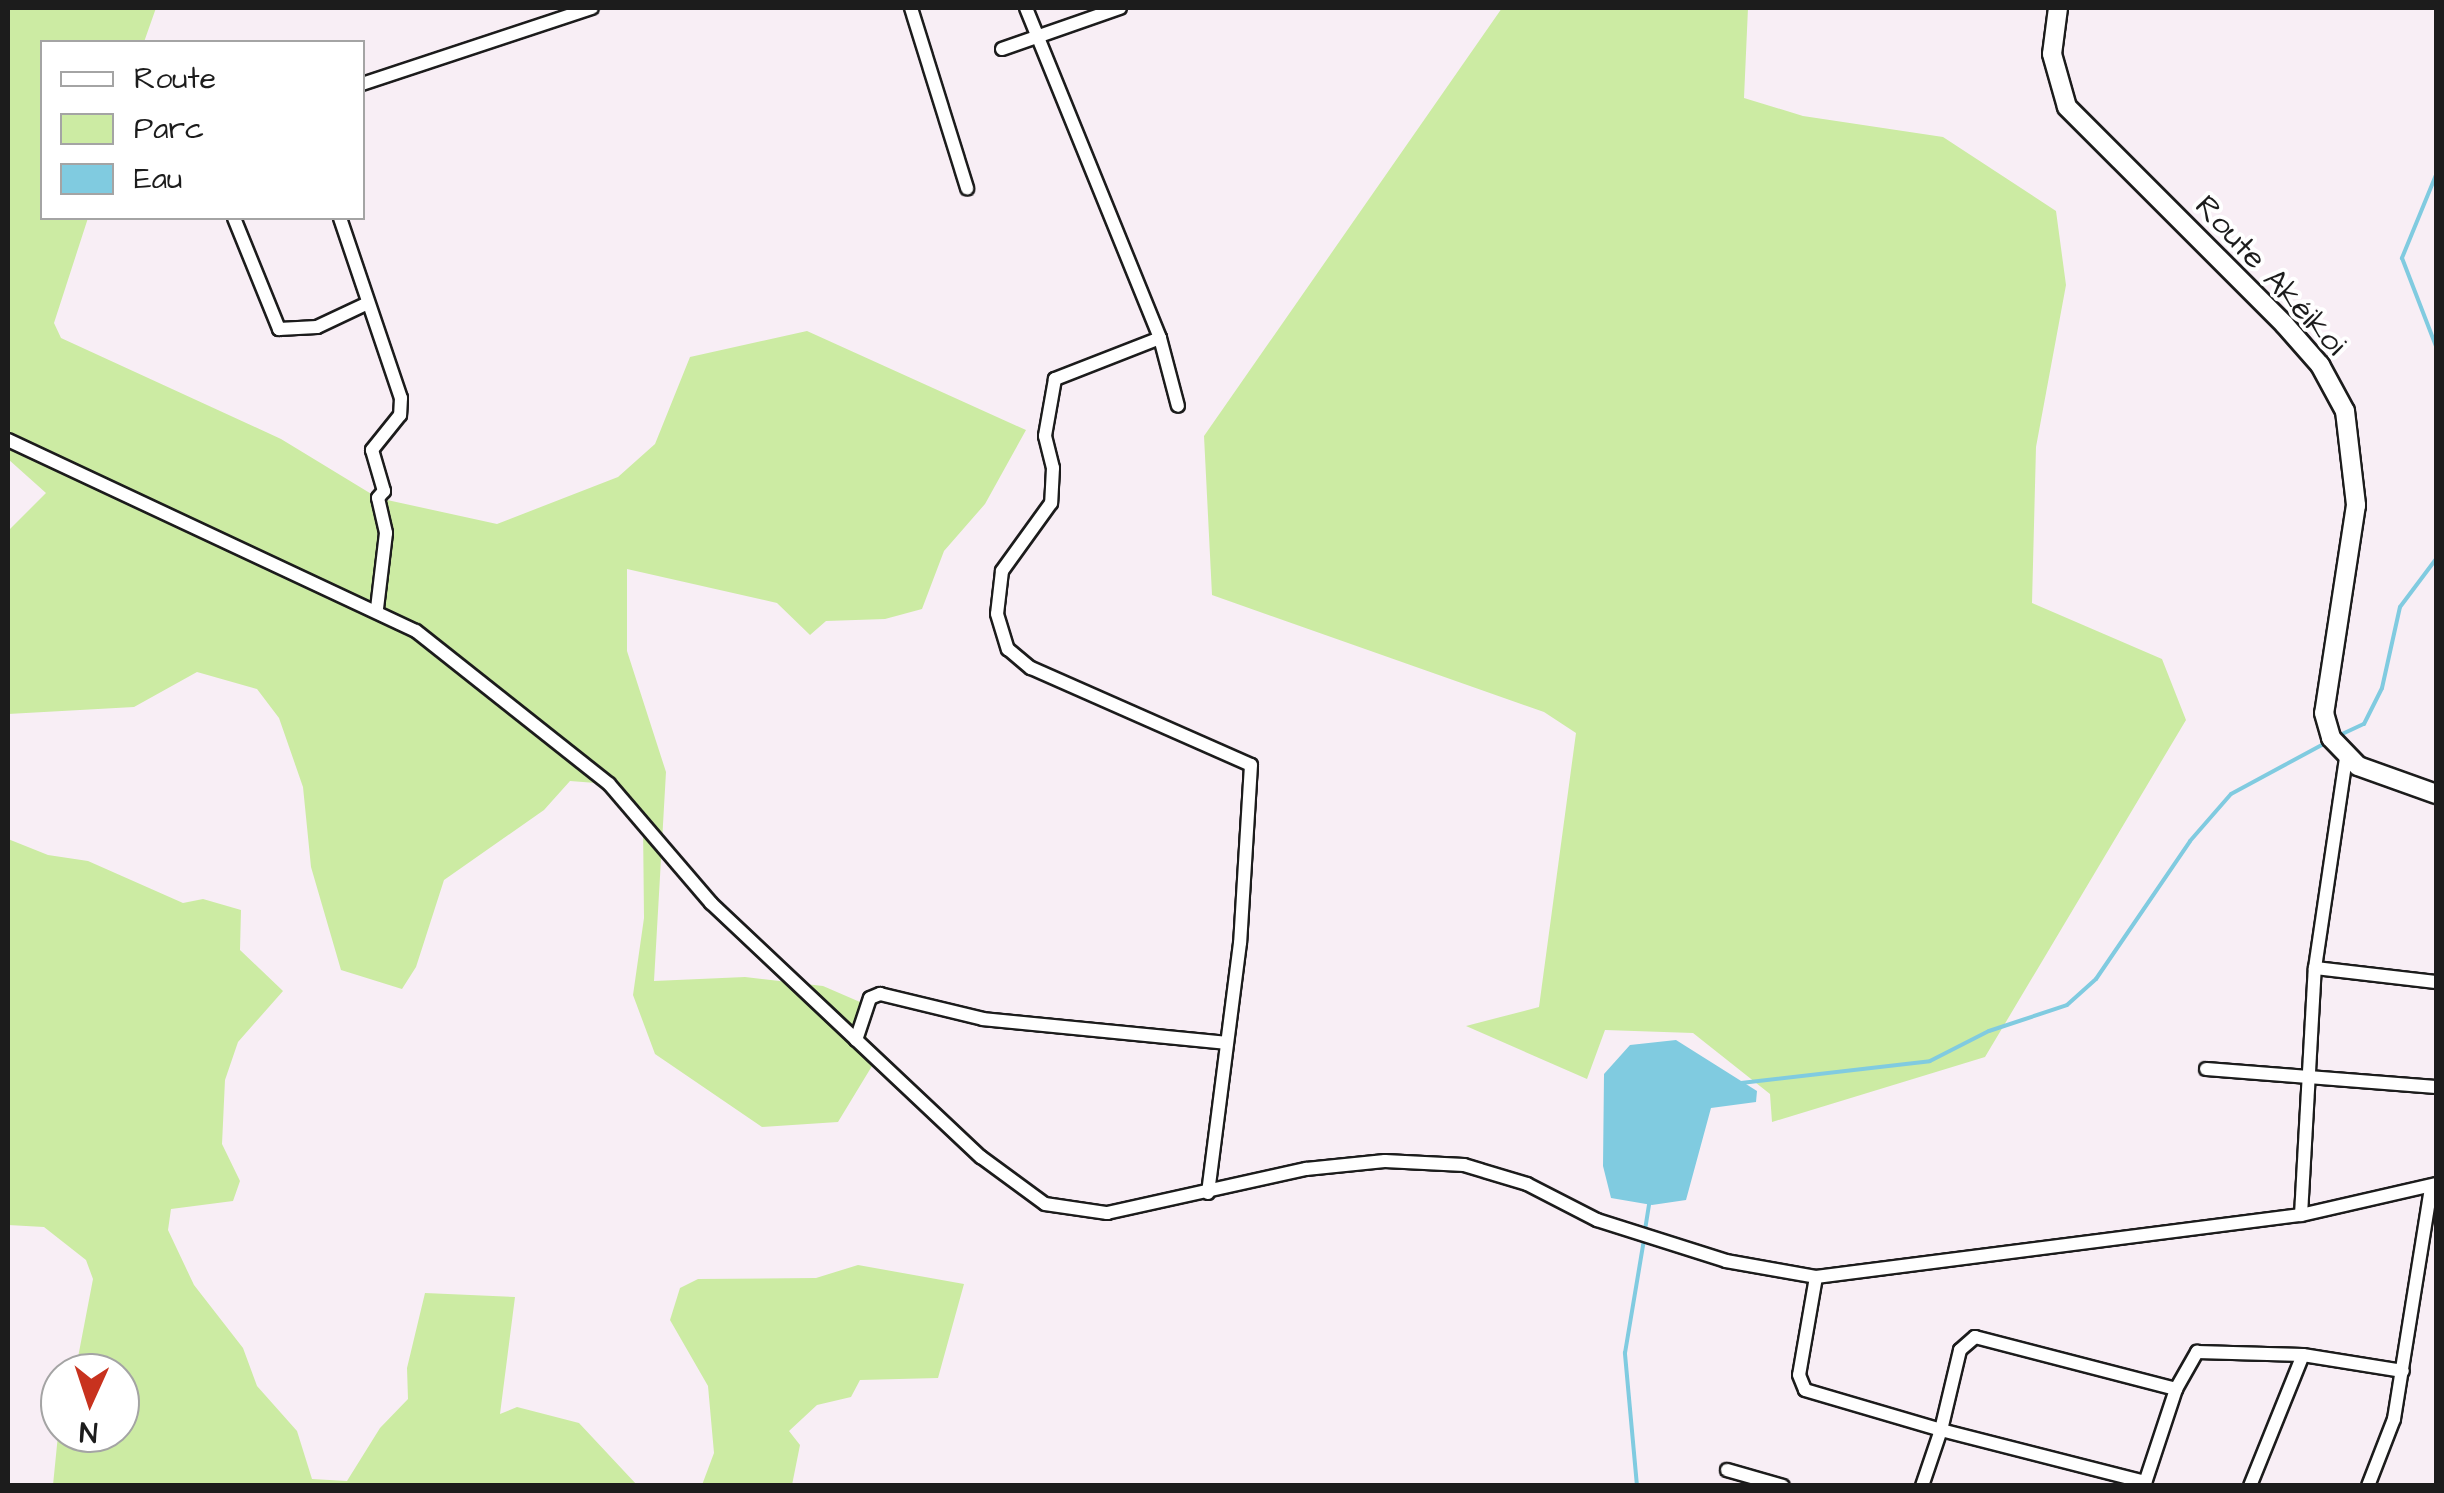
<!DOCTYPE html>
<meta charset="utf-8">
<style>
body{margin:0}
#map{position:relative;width:2444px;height:1493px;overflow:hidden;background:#f8eef5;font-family:"Architects Daughter",sans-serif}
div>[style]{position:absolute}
.green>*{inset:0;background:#cceba3}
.water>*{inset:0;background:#80cbe0}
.stream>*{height:4px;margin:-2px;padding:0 2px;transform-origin:2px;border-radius:2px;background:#80cbe0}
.roads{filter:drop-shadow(2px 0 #1c1c1c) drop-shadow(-2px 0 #1c1c1c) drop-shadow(0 2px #1c1c1c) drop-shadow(0 -2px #1c1c1c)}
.street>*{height:12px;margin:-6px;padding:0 6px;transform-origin:6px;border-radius:6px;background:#fff}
.secondary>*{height:18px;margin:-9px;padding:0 9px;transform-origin:9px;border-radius:9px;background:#fff}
span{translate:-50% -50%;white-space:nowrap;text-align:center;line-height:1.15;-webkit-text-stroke:8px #fff;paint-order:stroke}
.street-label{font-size:32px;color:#1c1c1c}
.frame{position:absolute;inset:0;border:10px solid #1c1c1c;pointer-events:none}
.legend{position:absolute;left:40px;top:40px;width:325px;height:180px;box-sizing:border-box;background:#fff;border:2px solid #a4a4a4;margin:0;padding:12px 18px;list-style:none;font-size:30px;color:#1c1c1c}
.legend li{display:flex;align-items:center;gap:20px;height:50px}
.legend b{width:50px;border:2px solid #a4a4a4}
.north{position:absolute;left:40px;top:1353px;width:100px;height:100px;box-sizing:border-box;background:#fff;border:2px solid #a4a4a4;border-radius:50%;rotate:183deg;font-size:28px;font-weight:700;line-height:40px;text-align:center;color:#1c1c1c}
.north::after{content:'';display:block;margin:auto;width:35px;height:45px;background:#c8321e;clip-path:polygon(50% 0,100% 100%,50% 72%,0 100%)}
</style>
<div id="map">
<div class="green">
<div style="clip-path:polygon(8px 8px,156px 8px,144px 42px,42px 42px,42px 218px,88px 218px,54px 323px,61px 338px,281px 439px,378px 498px,497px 524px,618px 477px,655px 444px,690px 357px,807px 331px,1026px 430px,985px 504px,944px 551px,922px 609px,885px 619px,826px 621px,810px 635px,777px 603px,627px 569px,627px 651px,666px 772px,654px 981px,745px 977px,823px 986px,860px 1002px,872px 1066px,838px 1122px,762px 1127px,655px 1054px,633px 995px,644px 918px,643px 824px,609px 784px,570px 781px,544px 810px,444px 880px,416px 967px,402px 989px,341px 970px,311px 867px,303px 787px,279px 718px,257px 689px,197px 672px,134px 707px,8px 714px,8px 531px,46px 493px,8px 459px)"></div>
<div style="clip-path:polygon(1502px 8px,1748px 8px,1744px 98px,1803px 116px,1943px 137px,2056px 211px,2066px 285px,2036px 447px,2032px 603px,2162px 659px,2186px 720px,1985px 1057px,1772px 1122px,1770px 1094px,1693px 1033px,1605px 1030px,1587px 1079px,1466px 1026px,1539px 1007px,1576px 733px,1544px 712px,1212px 595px,1204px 436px)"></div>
<div style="clip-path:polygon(8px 839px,48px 855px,88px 861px,183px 903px,203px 899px,241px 910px,240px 950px,283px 991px,238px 1042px,225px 1080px,222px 1144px,240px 1181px,233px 1201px,171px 1209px,168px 1230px,194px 1285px,243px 1348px,257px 1386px,297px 1431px,312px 1479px,347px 1481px,380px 1428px,408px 1399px,407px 1368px,425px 1293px,515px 1297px,500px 1414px,517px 1407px,579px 1423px,637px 1485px,53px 1485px,60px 1415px,60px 1433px,120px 1433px,120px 1373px,75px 1373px,93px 1279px,86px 1260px,44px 1227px,8px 1225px)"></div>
<div style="clip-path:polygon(858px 1265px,964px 1284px,938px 1378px,860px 1380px,851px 1397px,817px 1405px,789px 1431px,800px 1445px,792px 1485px,702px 1485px,714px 1453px,708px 1386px,670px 1320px,680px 1288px,698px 1279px,816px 1278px)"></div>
</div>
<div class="water">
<div style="clip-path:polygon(1676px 1040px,1757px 1091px,1756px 1102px,1711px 1108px,1686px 1200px,1652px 1205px,1611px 1198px,1603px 1166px,1604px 1074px,1630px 1045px)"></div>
</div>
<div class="stream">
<div style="left:2436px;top:175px;width:90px;rotate:112.3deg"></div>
<div style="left:2402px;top:258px;width:94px;rotate:68.9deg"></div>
<div style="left:2340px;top:735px;width:26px;rotate:-25deg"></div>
<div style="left:2364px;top:724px;width:40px;rotate:-63.4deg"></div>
<div style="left:2382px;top:688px;width:83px;rotate:-77.5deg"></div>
<div style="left:2400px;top:607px;width:60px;rotate:-53.1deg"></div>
<div style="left:1741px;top:1083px;width:190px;rotate:-6.6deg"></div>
<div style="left:1930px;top:1061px;width:66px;rotate:-27deg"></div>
<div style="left:1989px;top:1031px;width:82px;rotate:-18.4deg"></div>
<div style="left:2067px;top:1005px;width:39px;rotate:-42deg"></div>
<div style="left:2096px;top:979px;width:167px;rotate:-55.7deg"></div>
<div style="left:2190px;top:841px;width:62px;rotate:-48.9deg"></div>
<div style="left:2231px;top:794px;width:109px;rotate:-28.4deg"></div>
<div style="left:1645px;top:1230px;width:30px;rotate:-81deg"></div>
<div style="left:1637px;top:1486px;width:134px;rotate:-95.2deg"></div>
<div style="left:1625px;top:1353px;width:116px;rotate:-80.5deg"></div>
</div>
<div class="roads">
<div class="street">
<div style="left:911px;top:8px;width:189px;rotate:72.7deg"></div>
<div style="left:1026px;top:8px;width:356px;rotate:67.9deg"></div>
<div style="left:1160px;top:338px;width:70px;rotate:75.2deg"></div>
<div style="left:1002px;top:49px;width:125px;rotate:-19.2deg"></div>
<div style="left:362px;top:84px;width:242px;rotate:-18.3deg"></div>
<div style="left:234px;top:218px;width:120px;rotate:67.9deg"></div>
<div style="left:279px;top:329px;width:38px;rotate:-3deg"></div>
<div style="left:317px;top:327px;width:56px;rotate:-25.2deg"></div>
<div style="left:340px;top:218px;width:190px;rotate:71.3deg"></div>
<div style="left:401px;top:398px;width:17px;rotate:93deg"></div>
<div style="left:400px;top:415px;width:45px;rotate:128.7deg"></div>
<div style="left:372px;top:450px;width:43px;rotate:73.7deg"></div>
<div style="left:384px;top:491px;width:9px;rotate:131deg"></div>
<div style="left:378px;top:498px;width:36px;rotate:77deg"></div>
<div style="left:386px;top:533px;width:76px;rotate:96.8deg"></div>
<div style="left:1160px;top:338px;width:113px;rotate:158.7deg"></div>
<div style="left:1055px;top:379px;width:58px;rotate:100deg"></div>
<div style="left:1045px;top:436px;width:33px;rotate:76deg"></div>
<div style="left:1053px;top:468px;width:35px;rotate:93deg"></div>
<div style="left:1051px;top:503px;width:84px;rotate:125.8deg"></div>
<div style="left:1002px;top:571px;width:43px;rotate:96.6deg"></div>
<div style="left:997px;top:614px;width:37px;rotate:73deg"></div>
<div style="left:1008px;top:649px;width:30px;rotate:40deg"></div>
<div style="left:1031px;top:668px;width:240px;rotate:23.8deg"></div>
<div style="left:1251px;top:765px;width:178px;rotate:93.5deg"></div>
<div style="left:1240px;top:943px;width:252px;rotate:97.3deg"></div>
<div style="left:8px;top:440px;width:450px;rotate:25.1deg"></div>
<div style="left:416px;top:631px;width:246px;rotate:38.4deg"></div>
<div style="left:609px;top:784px;width:157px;rotate:49.4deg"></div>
<div style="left:711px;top:903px;width:371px;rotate:43.3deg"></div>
<div style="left:981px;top:1157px;width:79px;rotate:36.3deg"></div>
<div style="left:1045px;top:1204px;width:63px;rotate:8.3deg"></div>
<div style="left:1107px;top:1213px;width:204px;rotate:-12.5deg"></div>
<div style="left:1306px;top:1169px;width:79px;rotate:-5.8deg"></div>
<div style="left:1385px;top:1161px;width:79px;rotate:2.9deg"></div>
<div style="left:1464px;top:1165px;width:66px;rotate:16.8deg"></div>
<div style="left:1527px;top:1184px;width:79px;rotate:27.2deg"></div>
<div style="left:1597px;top:1220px;width:135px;rotate:17.6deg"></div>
<div style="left:1726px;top:1261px;width:91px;rotate:10.1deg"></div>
<div style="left:1816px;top:1277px;width:489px;rotate:-7.3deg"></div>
<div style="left:2301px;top:1215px;width:139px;rotate:-12.9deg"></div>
<div style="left:2315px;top:968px;width:122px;rotate:6.6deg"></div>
<div style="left:856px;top:1040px;width:44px;rotate:-71.6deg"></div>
<div style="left:870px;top:998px;width:11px;rotate:-22deg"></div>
<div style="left:880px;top:994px;width:106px;rotate:13.6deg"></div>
<div style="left:983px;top:1019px;width:245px;rotate:5.6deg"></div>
<div style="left:2206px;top:1069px;width:231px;rotate:4.5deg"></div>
<div style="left:2301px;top:1215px;width:247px;rotate:-86.8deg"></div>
<div style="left:2315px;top:968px;width:213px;rotate:-81.6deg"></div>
<div style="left:1816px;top:1277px;width:99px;rotate:99.8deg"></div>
<div style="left:1799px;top:1375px;width:16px;rotate:68deg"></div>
<div style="left:1805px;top:1390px;width:142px;rotate:16.4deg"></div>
<div style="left:1941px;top:1430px;width:82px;rotate:-76.6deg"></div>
<div style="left:1960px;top:1350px;width:20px;rotate:-41deg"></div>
<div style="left:1975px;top:1337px;width:208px;rotate:14.5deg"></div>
<div style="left:1727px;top:1470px;width:58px;rotate:15.9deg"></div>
<div style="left:1922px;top:1486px;width:59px;rotate:-71.3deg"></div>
<div style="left:1941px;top:1430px;width:211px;rotate:14.3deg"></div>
<div style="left:2144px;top:1486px;width:102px;rotate:-71.7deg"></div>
<div style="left:2176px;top:1389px;width:43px;rotate:-60.4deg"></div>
<div style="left:2197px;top:1352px;width:106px;rotate:1.6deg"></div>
<div style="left:2303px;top:1355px;width:101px;rotate:9.1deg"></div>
<div style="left:2250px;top:1486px;width:141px;rotate:-68deg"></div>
<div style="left:2368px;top:1486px;width:72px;rotate:-68.8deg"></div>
<div style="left:2394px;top:1419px;width:235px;rotate:-80.9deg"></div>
</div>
<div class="secondary">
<div style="left:2058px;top:8px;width:46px;rotate:97.4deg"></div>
<div style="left:2052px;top:54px;width:55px;rotate:74.2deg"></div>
<div style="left:2067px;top:107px;width:307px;rotate:45deg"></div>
<div style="left:2284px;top:324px;width:55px;rotate:48.7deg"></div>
<div style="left:2320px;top:365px;width:52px;rotate:61.5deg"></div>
<div style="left:2345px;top:411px;width:95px;rotate:83.3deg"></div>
<div style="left:2356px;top:505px;width:210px;rotate:98.7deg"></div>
<div style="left:2324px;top:713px;width:26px;rotate:74deg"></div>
<div style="left:2331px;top:738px;width:39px;rotate:46deg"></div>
<div style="left:2358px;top:766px;width:83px;rotate:19.7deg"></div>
</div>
</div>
<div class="street-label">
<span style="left:2270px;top:276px;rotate:47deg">Route Akéikoi</span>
</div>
<div class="frame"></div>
<ul class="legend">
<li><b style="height:12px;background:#fff"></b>Route</li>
<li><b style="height:28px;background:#cceba3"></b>Parc</li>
<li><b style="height:28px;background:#80cbe0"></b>Eau</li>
</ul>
<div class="north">N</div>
</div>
